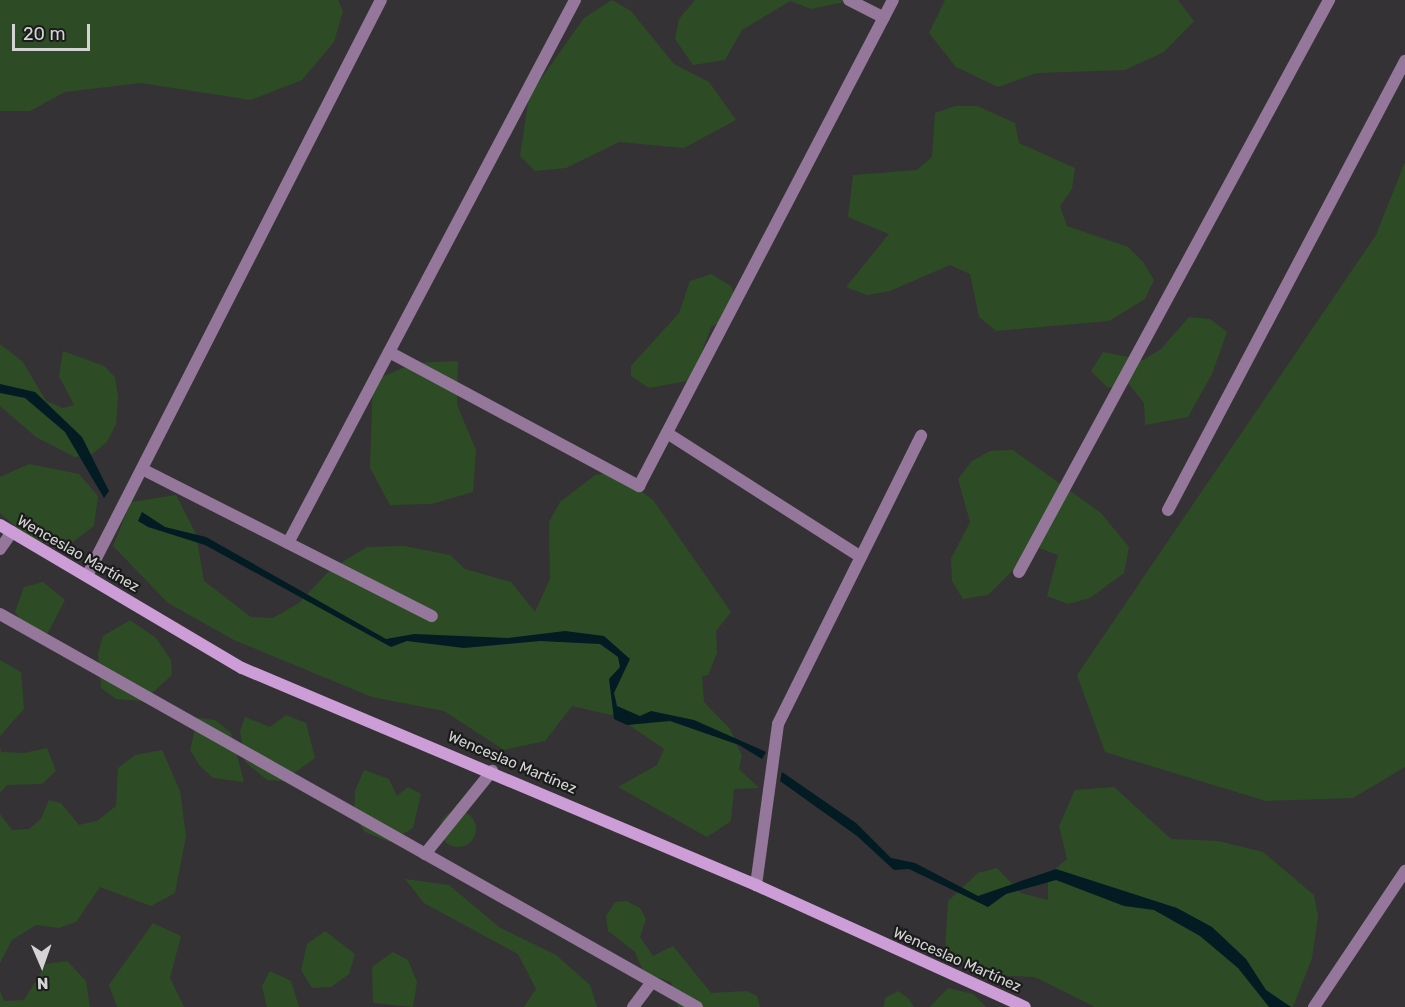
<!DOCTYPE html>
<meta charset="utf-8">
<style>
body{margin:0}
#map{position:relative;width:1405px;height:1007px;overflow:hidden;background:#343235;font-family:Rubik,sans-serif}
div>[style]{position:absolute}
.green>*{inset:0;background:#2d4c25}
.round{border-radius:50%}
.water>*{inset:0;background:#031b22}
.service>*{height:12px;margin:-6px;padding:0 6px;transform-origin:6px;border-radius:6px;background:#95779c}
.minor>*{height:12px;margin:-6px;padding:0 6px;transform-origin:6px;border-radius:6px;background:#95779c}
.secondary>*{height:12px;margin:-6px;padding:0 6px;transform-origin:6px;border-radius:6px;background:#cd9dd8}
span{translate:-50% -50%;white-space:nowrap;text-align:center;line-height:1.15;-webkit-text-stroke:4.5px #1b1b1c;paint-order:stroke}
.street-label{font-size:15px;color:#d5d4d5}
.north{position:absolute;left:12px;top:935px;width:60px;height:60px;-webkit-text-stroke:4px #1b1b1c;paint-order:stroke;rotate:178deg;font-size:16px;font-weight:700;line-height:24px;text-align:center;color:#d5d4d5}
.north::after{content:'';display:block;margin:auto;width:21px;height:27px;background:#d5d4d5;clip-path:polygon(50% 0,100% 100%,50% 72%,0 100%)}
.scale{position:absolute;left:12px;top:24px;width:78px;height:27px;box-sizing:border-box;border:3px solid #d5d4d5;border-top:0;padding-left:8px;font-size:18px;line-height:21px;white-space:nowrap;color:#d5d4d5;-webkit-text-stroke:4px #1b1b1c;paint-order:stroke}
</style>
<div id="map">
<div class="green">
<div style="clip-path:polygon(0 0,338px 0,343px 11px,334px 42px,302px 80px,251px 100px,141px 83px,65px 92px,30px 111px,0 111px)"></div>
<div style="clip-path:polygon(612px 0,631px 11px,674px 64px,709px 82px,736px 120px,684px 148px,619px 142px,566px 168px,535px 171px,520px 156px,529px 96px,584px 18px)"></div>
<div style="clip-path:polygon(695px 0,853px 0,811px 9px,790px 1px,742px 30px,725px 60px,693px 65px,675px 39px,679px 19px)"></div>
<div style="clip-path:polygon(945px 0,1178px 0,1194px 21px,1164px 52px,1125px 70px,1037px 73px,998px 87px,956px 67px,929px 33px)"></div>
<div style="clip-path:polygon(955px 106px,977px 106px,1015px 123px,1019px 143px,1075px 168px,1072px 189px,1060px 206px,1067px 226px,1128px 247px,1143px 262px,1154px 280px,1145px 299px,1109px 321px,996px 331px,979px 317px,970px 274px,950px 265px,890px 291px,867px 295px,846px 287px,889px 234px,848px 217px,853px 175px,917px 170px,932px 157px,935px 113px)"></div>
<div style="clip-path:polygon(1405px 162px,1405px 767px,1353px 798px,1266px 801px,1105px 752px,1077px 675px,1376px 235px)"></div>
<div style="clip-path:polygon(711px 274px,731px 286px,735px 298px,730px 318px,711px 327px,692px 380px,649px 388px,631px 376px,631px 366px,679px 313px,690px 281px)"></div>
<div style="clip-path:polygon(1189px 317px,1210px 319px,1227px 332px,1212px 374px,1188px 417px,1145px 425px,1144px 403px,1129px 384px,1108px 388px,1091px 371px,1103px 352px,1143px 360px,1161px 349px)"></div>
<div style="clip-path:polygon(0 344px,23px 362px,46px 401px,63px 408px,74px 405px,59px 376px,63px 351px,104px 366px,115px 377px,118px 397px,116px 424px,107px 442px,91px 455px,75px 457px,36px 437px,0 406px)"></div>
<div style="clip-path:polygon(458px 361px,457px 405px,476px 450px,473px 492px,431px 504px,390px 505px,370px 468px,373px 381px,414px 363px)"></div>
<div style="clip-path:polygon(1013px 450px,1101px 513px,1129px 547px,1124px 573px,1090px 598px,1068px 604px,1047px 596px,1058px 555px,1036px 547px,988px 595px,963px 599px,952px 581px,951px 559px,970px 522px,958px 479px,972px 461px,990px 451px)"></div>
<div style="clip-path:polygon(29px 464px,79px 474px,98px 496px,94px 526px,66px 547px,31px 540px,0 513px,0 477px)"></div>
<div style="clip-path:polygon(616px 472px,653px 500px,731px 612px,716px 631px,717px 653px,708px 675px,702px 676px,704px 702px,730px 729px,742px 756px,739px 769px,759px 788px,734px 789px,731px 821px,707px 837px,618px 787px,657px 765px,664px 749px,616px 716px,572px 706px,545px 741px,504px 750px,444px 711px,372px 697px,234px 640px,168px 603px,113px 546px,131px 502px,176px 495px,196px 534px,204px 581px,251px 617px,273px 618px,299px 603px,331px 569px,367px 547px,404px 546px,450px 555px,465px 569px,511px 582px,535px 612px,550px 579px,549px 522px,560px 502px,595px 475px)"></div>
<div style="clip-path:polygon(43px 582px,65px 600px,45px 638px,30px 636px,15px 612px,24px 587px)"></div>
<div style="clip-path:polygon(130px 620px,156px 638px,171px 660px,172px 675px,143px 701px,116px 699px,101px 688px,98px 653px,103px 636px)"></div>
<div style="clip-path:polygon(0 660px,21px 672px,24px 709px,0 736px)"></div>
<div style="clip-path:polygon(286px 715px,306px 723px,315px 758px,283px 781px,267px 780px,245px 762px,240px 731px,245px 717px,270px 727px)"></div>
<div style="clip-path:polygon(198px 718px,215px 720px,231px 733px,244px 782px,213px 778px,200px 766px,190px 750px)"></div>
<div style="clip-path:polygon(0 747px,1px 752px,24px 753px,47px 748px,56px 771px,42px 784px,7px 785px,0 793px)"></div>
<div style="clip-path:polygon(162px 750px,180px 791px,186px 836px,175px 893px,151px 906px,100px 887px,76px 922px,59px 928px,36px 925px,12px 940px,0 963px,0 814px,12px 830px,29px 829px,41px 819px,49px 800px,61px 803px,79px 825px,97px 821px,116px 806px,118px 768px,135px 755px)"></div>
<div style="clip-path:polygon(364px 770px,389px 779px,397px 796px,408px 787px,421px 794px,413px 828px,390px 842px,365px 832px,354px 816px,355px 791px)"></div>
<div style="clip-path:polygon(1114px 787px,1171px 839px,1218px 841px,1263px 852px,1314px 895px,1318px 916px,1312px 958px,1293px 1007px,1095px 1007px,1035px 977px,990px 975px,945px 952px,948px 901px,978px 873px,997px 868px,1021px 893px,1048px 900px,1048px 875px,1067px 859px,1059px 826px,1075px 790px)"></div>
<div class="round" style="left:440px;top:811px;width:36px;height:36px"></div>
<div style="clip-path:polygon(405px 879px,449px 885px,499px 927px,556px 955px,590px 985px,597px 1007px,524px 1007px,536px 989px,518px 954px,424px 903px)"></div>
<div style="clip-path:polygon(626px 901px,640px 908px,646px 919px,640px 937px,653px 956px,673px 946px,711px 993px,746px 991px,757px 996px,760px 1007px,678px 1007px,671px 982px,644px 973px,635px 952px,608px 931px,606px 916px,615px 902px)"></div>
<div style="clip-path:polygon(153px 923px,181px 936px,170px 978px,184px 1007px,117px 1007px,109px 985px)"></div>
<div style="clip-path:polygon(325px 931px,355px 954px,349px 974px,331px 987px,312px 988px,301px 970px,307px 944px)"></div>
<div style="clip-path:polygon(393px 952px,408px 960px,417px 982px,413px 1007px,373px 1003px,372px 967px)"></div>
<div style="clip-path:polygon(67px 961px,86px 981px,90px 1007px,0 1007px,0 991px,4px 1001px,24px 1000px,46px 964px)"></div>
<div style="clip-path:polygon(270px 971px,291px 981px,299px 1007px,267px 1007px,262px 986px)"></div>
<div style="clip-path:polygon(948px 988px,973px 994px,986px 1007px,930px 1007px)"></div>
<div style="clip-path:polygon(898px 991px,908px 998px,914px 1007px,884px 1007px,885px 998px)"></div>
</div>
<div class="water">
<div style="clip-path:polygon(0 384px,35px 392px,82px 437px,109px 491px,104px 498px,65px 432px,25px 398px,0 393px)"></div>
<div style="clip-path:polygon(142px 512px,165px 527px,206px 537px,386px 639px,414px 634px,508px 638px,565px 631px,604px 636px,630px 659px,614px 693px,617px 706px,640px 716px,651px 711px,694px 720px,766px 752px,762px 759px,739px 745px,670px 721px,627px 725px,614px 719px,609px 679px,620px 667px,618px 657px,600px 644px,540px 641px,464px 648px,407px 641px,391px 647px,205px 545px,148px 527px,138px 521px)"></div>
<div style="clip-path:polygon(782px 772px,856px 823px,891px 858px,915px 863px,978px 896px,1056px 869px,1177px 908px,1212px 927px,1246px 959px,1266px 990px,1291px 1007px,1269px 1007px,1238px 968px,1200px 936px,1154px 910px,1124px 906px,1056px 880px,1006px 894px,988px 907px,909px 869px,894px 870px,857px 836px,780px 781px)"></div>
</div>
<div class="service">
<div style="left:849px;top:0;width:39px;rotate:27deg"></div>
<div style="left:389px;top:352px;width:284px;rotate:28.2deg"></div>
<div style="left:639px;top:486px;width:548px;rotate:-62.41deg"></div>
<div style="left:667px;top:433px;width:230px;rotate:32.6deg"></div>
<div style="left:142px;top:469px;width:325px;rotate:26.9deg"></div>
<div style="left:288px;top:543px;width:614px;rotate:-62.14deg"></div>
<div style="left:1019px;top:572px;width:651px;rotate:-61.54deg"></div>
<div style="left:0;top:614px;width:800px;rotate:29.42deg"></div>
<div style="left:425px;top:854px;width:107px;rotate:-51.1deg"></div>
<div style="left:756px;top:885px;width:162px;rotate:-82.2deg"></div>
<div style="left:778px;top:724px;width:322px;rotate:-63.6deg"></div>
<div style="left:633px;top:1007px;width:31px;rotate:-53deg"></div>
<div style="left:1314px;top:1007px;width:164px;rotate:-56.2deg"></div>
</div>
<div class="minor">
<div style="left:1168px;top:510px;width:508px;rotate:-62.17deg"></div>
<div style="left:0;top:549px;width:21px;rotate:-55deg"></div>
<div style="left:88px;top:574px;width:644px;rotate:-62.96deg"></div>
</div>
<div class="secondary">
<div style="left:0;top:525px;width:281px;rotate:30.6deg"></div>
<div style="left:242px;top:668px;width:558px;rotate:22.89deg"></div>
<div style="left:756px;top:885px;width:295px;rotate:24.4deg"></div>
</div>
<div class="street-label">
<span style="left:78px;top:554px;rotate:30deg">Wenceslao Martínez</span>
<span style="left:512px;top:763px;rotate:23deg">Wenceslao Martínez</span>
<span style="left:957px;top:960px;rotate:24deg">Wenceslao Martínez</span>
</div>
<div class="north">N</div>
<div class="scale">20 m</div>
</div>
